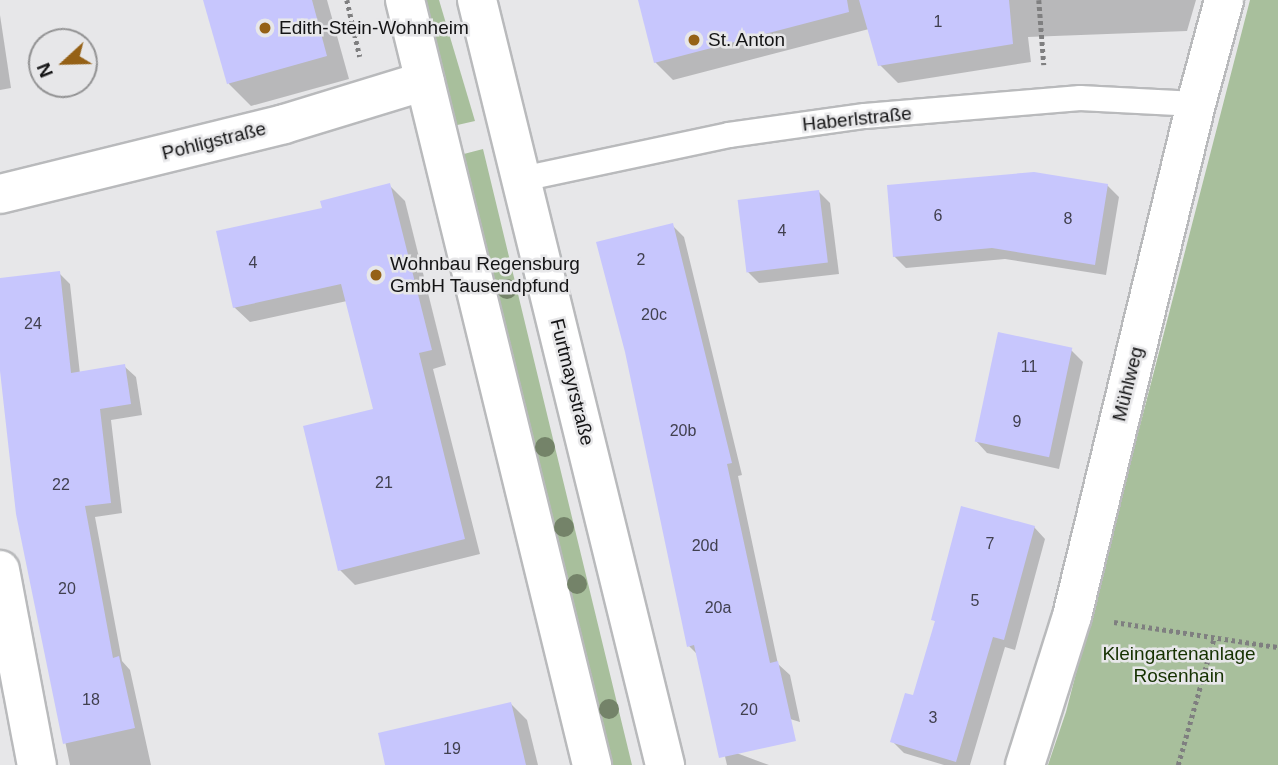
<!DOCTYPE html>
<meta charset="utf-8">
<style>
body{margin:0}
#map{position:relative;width:1278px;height:765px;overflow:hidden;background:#e7e7e9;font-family:Helvetica,sans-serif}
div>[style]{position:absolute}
.green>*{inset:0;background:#a8bf9c}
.shadow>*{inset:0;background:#0003}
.building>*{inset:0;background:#c7c6fd;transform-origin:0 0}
.path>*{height:4.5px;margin-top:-2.25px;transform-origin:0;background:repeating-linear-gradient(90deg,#7f7f80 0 3.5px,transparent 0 7px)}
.roads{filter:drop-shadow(2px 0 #b9babc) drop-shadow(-2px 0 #b9babc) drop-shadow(0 2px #b9babc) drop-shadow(0 -2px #b9babc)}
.lane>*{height:24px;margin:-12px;padding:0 12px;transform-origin:12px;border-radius:12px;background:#fff}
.street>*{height:38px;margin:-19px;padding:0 19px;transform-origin:19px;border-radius:19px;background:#fff}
.secondary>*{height:38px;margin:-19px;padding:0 19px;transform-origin:19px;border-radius:19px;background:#fff}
.trees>*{width:20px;height:20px;margin:-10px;border-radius:50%;background:#748369}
.dots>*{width:19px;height:19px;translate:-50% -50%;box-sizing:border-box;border:4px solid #e7e7e9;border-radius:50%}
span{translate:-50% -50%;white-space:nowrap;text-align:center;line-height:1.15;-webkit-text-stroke:5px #e7e7e9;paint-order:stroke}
.number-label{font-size:16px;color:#41404f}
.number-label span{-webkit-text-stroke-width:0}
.poi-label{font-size:19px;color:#141415}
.left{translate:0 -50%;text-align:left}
.street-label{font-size:19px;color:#141415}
.park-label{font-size:19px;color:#153100}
.north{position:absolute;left:28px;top:28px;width:70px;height:70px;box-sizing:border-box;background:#e7e7e9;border:2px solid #939394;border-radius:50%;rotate:248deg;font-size:19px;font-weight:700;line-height:28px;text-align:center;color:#141415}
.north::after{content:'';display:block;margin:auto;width:24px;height:32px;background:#956116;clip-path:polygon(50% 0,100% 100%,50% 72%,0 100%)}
</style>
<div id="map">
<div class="green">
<div style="clip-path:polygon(422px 0,439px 0,475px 121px,453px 126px)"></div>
<div style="clip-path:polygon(1250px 0,1278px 0,1278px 765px,1048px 765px,1066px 712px)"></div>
<div style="clip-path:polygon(483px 149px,553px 439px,632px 765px,612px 765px,460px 155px)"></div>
</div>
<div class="shadow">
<div style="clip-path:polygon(205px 0,327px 0,349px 79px,251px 106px,229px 84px)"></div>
<div style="clip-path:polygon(639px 0,1196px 0,1187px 31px,1028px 37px,1031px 62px,898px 83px,880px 65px,869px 29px,673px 80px,655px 62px)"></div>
<div style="clip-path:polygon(0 15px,11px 88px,0 90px)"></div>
<div style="clip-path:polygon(389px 185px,405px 201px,446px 365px,433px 369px,480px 554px,355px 585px,340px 570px,375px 410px,347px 301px,250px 322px,234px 307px,324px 210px)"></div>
<div style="clip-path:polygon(1107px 185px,1119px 197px,1106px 275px,1005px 259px,906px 268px,894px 256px)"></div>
<div style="clip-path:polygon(818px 191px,830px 203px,839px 274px,759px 283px,747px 271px)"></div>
<div style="clip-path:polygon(672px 225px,684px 237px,742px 475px,738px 476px,778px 664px,790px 675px,800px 722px,717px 697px,698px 655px,689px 646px)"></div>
<div style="clip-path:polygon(59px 273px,70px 284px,80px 374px,124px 366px,136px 377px,142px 415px,111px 420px,122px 513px,95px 517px,122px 661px,130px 670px,151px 765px,70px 765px,18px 514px,0 358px,0 280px)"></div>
<div style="clip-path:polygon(1071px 350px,1083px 362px,1059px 469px,987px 453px,976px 441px)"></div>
<div style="clip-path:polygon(1034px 527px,1045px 539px,1015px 650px,1005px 647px,970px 765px,944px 765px,904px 753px,892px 741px,914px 697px,936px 622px,933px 619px)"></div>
<div style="clip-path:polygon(511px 704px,527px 720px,538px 765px,387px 765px)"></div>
<div style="clip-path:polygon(723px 748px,769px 765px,727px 765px)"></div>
</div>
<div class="building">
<div style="clip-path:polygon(203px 0,312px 0,327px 56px,227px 84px)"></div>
<div style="clip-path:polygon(638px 0,847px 0,849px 12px,654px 63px)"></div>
<div style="clip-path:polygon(859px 0,1009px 0,1013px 44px,878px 66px)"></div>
<div style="clip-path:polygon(1034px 172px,1108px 184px,1095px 265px,992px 248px,893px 257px,887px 185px)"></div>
<div style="clip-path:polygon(390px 183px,432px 350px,419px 353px,465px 539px,338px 571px,303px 426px,373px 409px,341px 284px,233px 308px,216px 231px,322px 208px,320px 201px)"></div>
<div style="left:819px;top:190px;width:73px;height:82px;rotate:83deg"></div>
<div style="clip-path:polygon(673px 223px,732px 463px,727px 464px,770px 663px,778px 661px,796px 741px,719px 758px,694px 645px,687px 647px,625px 352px,596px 242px)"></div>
<div style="clip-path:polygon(60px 271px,71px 373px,125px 364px,131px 404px,100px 409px,111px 503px,85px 506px,113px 658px,119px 656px,135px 728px,63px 744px,16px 514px,0 371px,0 278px)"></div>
<div style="left:998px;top:332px;width:76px;height:112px;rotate:12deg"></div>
<div style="clip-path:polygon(961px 506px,1035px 526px,1004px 640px,993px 637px,956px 762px,890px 742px,905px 693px,913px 695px,935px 621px,931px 620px)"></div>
<div style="clip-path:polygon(511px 702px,526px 765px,385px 765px,378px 733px)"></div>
</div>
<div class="path">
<div style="left:347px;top:0;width:58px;rotate:77.2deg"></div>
<div style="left:1039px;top:0;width:65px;rotate:85.6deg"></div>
<div style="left:1114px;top:622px;width:166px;rotate:8.7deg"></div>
<div style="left:1178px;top:765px;width:132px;rotate:-74.2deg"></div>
</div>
<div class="roads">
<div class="lane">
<div style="left:522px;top:179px;width:212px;rotate:-12deg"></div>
<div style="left:729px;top:135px;width:137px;rotate:-8deg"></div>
<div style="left:865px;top:116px;width:216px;rotate:-4.8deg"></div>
<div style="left:1080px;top:98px;width:116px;rotate:3deg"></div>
</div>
<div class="street">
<div style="left:0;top:194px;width:292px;rotate:-13.8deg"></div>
<div style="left:284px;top:124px;width:147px;rotate:-17deg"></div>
<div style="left:0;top:570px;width:198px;rotate:79.3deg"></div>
<div style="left:1025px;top:765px;width:156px;rotate:-72.5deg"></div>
<div style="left:1072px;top:616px;width:527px;rotate:-76.39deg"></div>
<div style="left:1196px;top:104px;width:108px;rotate:-74.9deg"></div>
</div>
<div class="secondary">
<div style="left:405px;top:0;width:788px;rotate:76.26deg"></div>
<div style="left:477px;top:0;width:788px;rotate:76.19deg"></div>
</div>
</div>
<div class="trees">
<div style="left:507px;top:289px"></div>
<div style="left:545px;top:447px"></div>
<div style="left:564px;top:527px"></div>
<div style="left:577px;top:584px"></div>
<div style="left:609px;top:709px"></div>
</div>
<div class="dots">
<div style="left:265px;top:28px;background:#956116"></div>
<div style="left:694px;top:40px;background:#956116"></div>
<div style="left:376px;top:275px;background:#956116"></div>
</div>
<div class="number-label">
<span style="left:938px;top:22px">1</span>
<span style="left:938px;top:216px">6</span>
<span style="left:1068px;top:219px">8</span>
<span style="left:782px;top:231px">4</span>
<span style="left:641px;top:260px">2</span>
<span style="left:253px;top:263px">4</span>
<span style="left:654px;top:315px">20c</span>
<span style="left:33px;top:324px">24</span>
<span style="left:1029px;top:367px">11</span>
<span style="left:1017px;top:422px">9</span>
<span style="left:683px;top:431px">20b</span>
<span style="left:384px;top:483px">21</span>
<span style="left:61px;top:485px">22</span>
<span style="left:990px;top:544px">7</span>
<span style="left:705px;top:546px">20d</span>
<span style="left:67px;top:589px">20</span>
<span style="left:975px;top:601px">5</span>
<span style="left:718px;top:608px">20a</span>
<span style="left:91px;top:700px">18</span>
<span style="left:749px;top:710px">20</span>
<span style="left:933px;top:718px">3</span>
<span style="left:452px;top:749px">19</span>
</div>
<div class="poi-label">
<span class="left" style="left:279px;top:28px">Edith-Stein-Wohnheim</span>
<span class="left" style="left:708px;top:40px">St. Anton</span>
<span class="left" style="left:390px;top:275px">Wohnbau Regensburg<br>GmbH Tausendpfund</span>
</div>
<div class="street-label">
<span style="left:857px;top:119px;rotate:-6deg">Haberlstraße</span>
<span style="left:214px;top:141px;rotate:-14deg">Pohligstraße</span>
<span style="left:572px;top:382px;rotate:76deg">Furtmayrstraße</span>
<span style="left:1128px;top:384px;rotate:-76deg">Mühlweg</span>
</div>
<div class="park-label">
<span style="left:1179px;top:665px">Kleingartenanlage<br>Rosenhain</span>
</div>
<div class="north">N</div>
</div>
